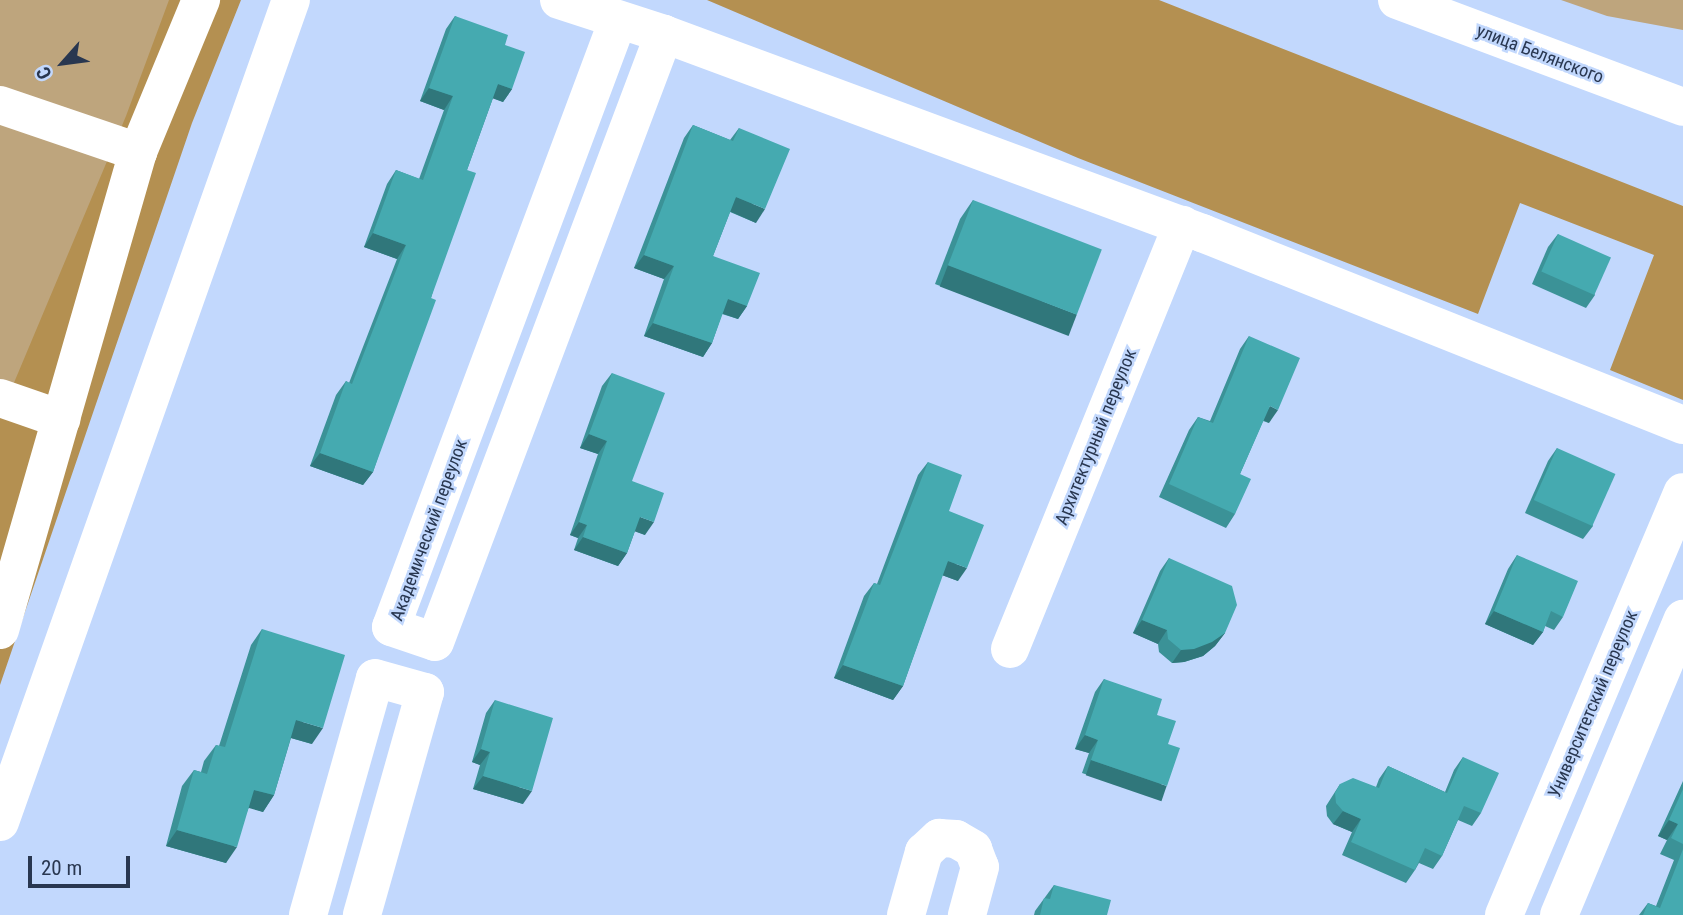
<!DOCTYPE html>
<meta charset="utf-8">
<style>
body{margin:0}
#map{position:relative;width:1683px;height:915px;overflow:hidden;background:#c2d8fd;font-family:"Roboto Condensed",sans-serif}
div>[style]{position:absolute}
.green>*{inset:0;background:#bea57d}
.forest>*{inset:0;background:#b49051}
.minor>*{height:38px;margin:-19px;padding:0 19px;transform-origin:19px;border-radius:19px;background:#fff}
.wall>*{inset:0;background:#3b9297}
.shaded-wall>*{inset:0;background:#30777b;transform-origin:0 0}
.building>*{inset:0;background:#45aab0;transform-origin:0 0}
span{translate:-50% -50%;white-space:nowrap;text-align:center;line-height:1.15;-webkit-text-stroke:5px #c2d8fd;paint-order:stroke}
.street-label{font-size:18px;color:#293750}
.north{position:absolute;left:28px;top:28px;width:70px;height:70px;-webkit-text-stroke:5px #c2d8fd;paint-order:stroke;rotate:242deg;font-size:19px;font-weight:700;line-height:28px;text-align:center;color:#293750}
.north::after{content:'';display:block;margin:auto;width:24px;height:32px;background:#293750;clip-path:polygon(50% 0,100% 100%,50% 72%,0 100%)}
.scale{position:absolute;left:28px;top:856px;width:102px;height:32px;box-sizing:border-box;border:4px solid #293750;border-top:0;padding-left:9px;font-size:21px;line-height:24px;white-space:nowrap;color:#293750;-webkit-text-stroke:5px #c2d8fd;paint-order:stroke}
</style>
<div id="map">
<div class="green">
<div style="clip-path:polygon(0 0,179px 0,0 535px)"></div>
<div style="clip-path:polygon(1561px 0,1683px 0,1683px 30px,1607px 16px)"></div>
</div>
<div class="forest">
<div style="clip-path:polygon(169px 0,241px 0,192px 123px,0 685px,0 416px,126px 116px)"></div>
<div style="clip-path:polygon(707px 0,1159px 0,1683px 206px,1683px 400px,1610px 370px,1654px 255px,1520px 203px,1478px 314px,1078px 158px)"></div>
</div>
<div class="minor">
<div style="left:559px;top:0;width:110px;rotate:17.9deg"></div>
<div style="left:664px;top:34px;width:574px;rotate:20.3deg"></div>
<div style="left:1202px;top:233px;width:518px;rotate:21.76deg"></div>
<div style="left:1397px;top:0;width:305px;rotate:20.5deg"></div>
<div style="left:618px;top:20px;width:648px;rotate:110.5deg"></div>
<div style="left:391px;top:627px;width:46px;rotate:18.8deg"></div>
<div style="left:435px;top:642px;width:650px;rotate:-69.36deg"></div>
<div style="left:0;top:105px;width:146px;rotate:18.8deg"></div>
<div style="left:0;top:398px;width:65px;rotate:19deg"></div>
<div style="left:0;top:630px;width:498px;rotate:-73.9deg"></div>
<div style="left:138px;top:152px;width:165px;rotate:-67.5deg"></div>
<div style="left:1010px;top:649px;width:458px;rotate:-67.9deg"></div>
<div style="left:0;top:822px;width:872px;rotate:-70.51deg"></div>
<div style="left:308px;top:915px;width:246px;rotate:-74.2deg"></div>
<div style="left:375px;top:678px;width:52px;rotate:15.6deg"></div>
<div style="left:425px;top:692px;width:232px;rotate:105.8deg"></div>
<div style="left:906px;top:915px;width:66px;rotate:-74.1deg"></div>
<div style="left:924px;top:852px;width:21px;rotate:-43deg"></div>
<div style="left:939px;top:838px;width:17px;rotate:3deg"></div>
<div style="left:956px;top:839px;width:20px;rotate:30deg"></div>
<div style="left:973px;top:849px;width:19px;rotate:69deg"></div>
<div style="left:980px;top:867px;width:50px;rotate:105.2deg"></div>
<div style="left:1504px;top:915px;width:459px;rotate:-67.1deg"></div>
<div style="left:1559px;top:915px;width:321px;rotate:-67.3deg"></div>
</div>
<div class="wall">
<div style="clip-path:polygon(455px 16px,505px 45px,512px 89px,503px 102px,493px 98px,467px 170px,431px 298px,373px 472px,363px 485px,310px 466px,336px 395px,346px 381px,349px 383px,397px 259px,364px 247px,387px 184px,396px 170px,419px 179px,444px 110px,420px 101px,446px 29px)"></div>
<div style="clip-path:polygon(693px 125px,730px 140px,739px 128px,756px 223px,730px 212px,713px 256px,747px 306px,738px 319px,722px 314px,712px 343px,703px 357px,644px 336px,664px 279px,634px 268px,684px 138px)"></div>
<div style="clip-path:polygon(973px 200px,1064px 333px,935px 284px,960px 219px)"></div>
<div style="clip-path:polygon(1558px 234px,1595px 295px,1586px 308px,1532px 284px,1548px 247px)"></div>
<div style="clip-path:polygon(1249px 336px,1269px 423px,1263px 421px,1240px 474px,1235px 514px,1226px 528px,1159px 497px,1189px 430px,1198px 417px,1210px 421px,1240px 349px)"></div>
<div style="clip-path:polygon(612px 373px,632px 481px,645px 535px,635px 531px,627px 553px,618px 566px,574px 550px,578px 538px,570px 535px,598px 454px,580px 448px,602px 386px)"></div>
<div style="clip-path:polygon(1557px 448px,1593px 526px,1583px 539px,1525px 513px,1548px 461px)"></div>
<div style="clip-path:polygon(928px 462px,949px 511px,958px 581px,942px 575px,903px 686px,893px 700px,834px 678px,864px 596px,874px 583px,877px 584px,918px 475px)"></div>
<div style="clip-path:polygon(1517px 555px,1563px 617px,1554px 630px,1545px 626px,1543px 632px,1533px 645px,1485px 624px,1508px 569px)"></div>
<div style="clip-path:polygon(1169px 558px,1225px 633px,1215px 646px,1203px 656px,1184px 662px,1172px 663px,1159px 652px,1158px 644px,1133px 633px,1160px 571px)"></div>
<div style="clip-path:polygon(262px 629px,312px 744px,291px 738px,274px 795px,263px 812px,249px 807px,226px 863px,166px 846px,182px 786px,194px 770px,201px 772px,204px 761px,216px 745px,219px 746px,251px 645px)"></div>
<div style="clip-path:polygon(1104px 679px,1157px 715px,1168px 744px,1158px 799px,1082px 773px,1089px 753px,1075px 749px,1095px 692px)"></div>
<div style="clip-path:polygon(495px 700px,523px 804px,473px 789px,480px 765px,472px 762px,486px 713px)"></div>
<div style="clip-path:polygon(1463px 757px,1481px 813px,1472px 826px,1458px 820px,1442px 856px,1433px 869px,1419px 863px,1415px 870px,1406px 883px,1342px 855px,1352px 832px,1333px 824px,1327px 816px,1326px 806px,1340px 784px,1376px 787px,1379px 779px,1388px 766px,1445px 792px,1454px 770px)"></div>
<div style="clip-path:polygon(1683px 781px,1683px 915px,1639px 915px,1648px 903px,1656px 906px,1674px 860px,1660px 854px,1667px 840px,1658px 836px)"></div>
<div style="clip-path:polygon(1054px 885px,1107px 915px,1034px 915px,1035px 911px)"></div>
</div>
<div class="shaded-wall">
<div style="clip-path:polygon(498px 84px,512px 89px,503px 102px,489px 97px)"></div>
<div style="clip-path:polygon(429px 88px,453px 96px,444px 110px,420px 101px)"></div>
<div style="clip-path:polygon(736px 197px,765px 209px,756px 223px,727px 210px)"></div>
<div style="clip-path:polygon(373px 233px,406px 245px,397px 259px,364px 247px)"></div>
<div style="clip-path:polygon(644px 255px,674px 266px,664px 279px,634px 268px)"></div>
<div style="left:948px;top:265px;width:138px;height:23px;rotate:21deg"></div>
<div style="clip-path:polygon(728px 299px,747px 306px,738px 319px,718px 312px)"></div>
<div style="clip-path:polygon(653px 323px,712px 343px,703px 357px,644px 336px)"></div>
<div style="clip-path:polygon(1270px 406px,1278px 410px,1269px 423px,1261px 419px)"></div>
<div style="clip-path:polygon(589px 434px,607px 441px,598px 454px,580px 448px)"></div>
<div style="clip-path:polygon(320px 453px,373px 472px,363px 485px,310px 466px)"></div>
<div style="clip-path:polygon(640px 517px,654px 522px,645px 535px,631px 530px)"></div>
<div style="clip-path:polygon(579px 522px,587px 525px,578px 538px,570px 535px)"></div>
<div style="clip-path:polygon(583px 537px,627px 553px,618px 566px,574px 550px)"></div>
<div style="clip-path:polygon(948px 561px,967px 568px,958px 581px,939px 574px)"></div>
<div style="clip-path:polygon(1494px 611px,1543px 632px,1533px 645px,1485px 624px)"></div>
<div style="clip-path:polygon(1142px 620px,1167px 630px,1158px 644px,1133px 633px)"></div>
<div style="clip-path:polygon(1225px 633px,1215px 646px,1203px 656px,1184px 662px,1172px 663px,1181px 650px)"></div>
<div style="clip-path:polygon(843px 665px,903px 686px,893px 700px,834px 678px)"></div>
<div style="clip-path:polygon(296px 720px,323px 728px,312px 744px,284px 736px)"></div>
<div style="clip-path:polygon(1085px 735px,1098px 740px,1089px 753px,1075px 749px)"></div>
<div style="clip-path:polygon(481px 749px,490px 752px,480px 765px,472px 762px)"></div>
<div style="left:1091px;top:760px;width:80px;height:16px;rotate:19deg"></div>
<div style="clip-path:polygon(483px 776px,532px 791px,523px 804px,473px 789px)"></div>
<div style="clip-path:polygon(254px 790px,274px 795px,263px 812px,242px 806px)"></div>
<div style="clip-path:polygon(1343px 811px,1361px 819px,1352px 832px,1333px 824px)"></div>
<div style="clip-path:polygon(1669px 820px,1678px 824px,1667px 840px,1658px 836px)"></div>
<div style="clip-path:polygon(177px 830px,237px 847px,226px 863px,166px 846px)"></div>
</div>
<div class="building">
<div style="clip-path:polygon(455px 16px,508px 35px,505px 45px,525px 52px,512px 89px,498px 84px,467px 170px,476px 173px,431px 298px,436px 300px,373px 472px,320px 453px,346px 381px,352px 384px,406px 245px,373px 233px,396px 170px,423px 180px,453px 96px,429px 88px)"></div>
<div style="clip-path:polygon(693px 125px,733px 141px,739px 128px,790px 149px,765px 209px,736px 197px,713px 256px,760px 273px,747px 306px,728px 299px,712px 343px,653px 323px,674px 266px,644px 255px)"></div>
<div style="left:973px;top:200px;width:138px;height:70px;rotate:21deg"></div>
<div style="left:1558px;top:234px;width:58px;height:41px;rotate:24deg"></div>
<div style="clip-path:polygon(1249px 336px,1300px 358px,1278px 410px,1270px 406px,1240px 474px,1251px 479px,1235px 514px,1169px 484px,1198px 417px,1213px 423px)"></div>
<div style="clip-path:polygon(612px 373px,665px 393px,632px 481px,664px 493px,654px 522px,640px 517px,627px 553px,583px 537px,587px 525px,579px 522px,607px 441px,589px 434px)"></div>
<div style="left:1557px;top:448px;width:64px;height:57px;rotate:24deg"></div>
<div style="clip-path:polygon(928px 462px,962px 475px,949px 511px,984px 525px,967px 568px,948px 561px,903px 686px,843px 665px,874px 583px,880px 585px)"></div>
<div style="clip-path:polygon(1517px 555px,1578px 581px,1563px 617px,1551px 611px,1543px 632px,1494px 611px)"></div>
<div style="clip-path:polygon(1169px 558px,1232px 586px,1237px 605px,1225px 633px,1212px 642px,1194px 649px,1181px 650px,1168px 639px,1167px 630px,1142px 620px)"></div>
<div style="clip-path:polygon(262px 629px,345px 655px,323px 728px,296px 720px,274px 795px,254px 790px,237px 847px,177px 830px,194px 770px,207px 774px,216px 745px,225px 747px)"></div>
<div style="clip-path:polygon(1104px 679px,1162px 699px,1157px 715px,1176px 721px,1168px 744px,1180px 748px,1167px 786px,1091px 760px,1098px 740px,1085px 735px)"></div>
<div style="clip-path:polygon(495px 700px,553px 718px,532px 791px,483px 776px,490px 752px,481px 749px)"></div>
<div style="clip-path:polygon(1463px 757px,1499px 773px,1481px 813px,1464px 806px,1442px 856px,1425px 848px,1415px 870px,1351px 842px,1361px 819px,1343px 811px,1336px 803px,1335px 793px,1340px 784px,1353px 778px,1379px 788px,1388px 766px,1447px 793px)"></div>
<div style="clip-path:polygon(1683px 789px,1683px 844px,1671px 838px,1678px 824px,1669px 820px)"></div>
<div style="clip-path:polygon(1683px 849px,1683px 915px,1643px 915px,1648px 903px,1660px 908px)"></div>
<div style="clip-path:polygon(1054px 885px,1111px 900px,1107px 915px,1040px 915px,1044px 898px,1050px 899px)"></div>
</div>
<div class="street-label">
<span style="left:1540px;top:54px;rotate:21deg">улица Белянского</span>
<span style="left:1096px;top:437px;rotate:-68deg">Архитектурный переулок</span>
<span style="left:429px;top:530px;rotate:-70deg">Академический переулок</span>
<span style="left:1593px;top:704px;rotate:-67deg">Университетский переулок</span>
</div>
<div class="north">С</div>
<div class="scale">20 m</div>
</div>
